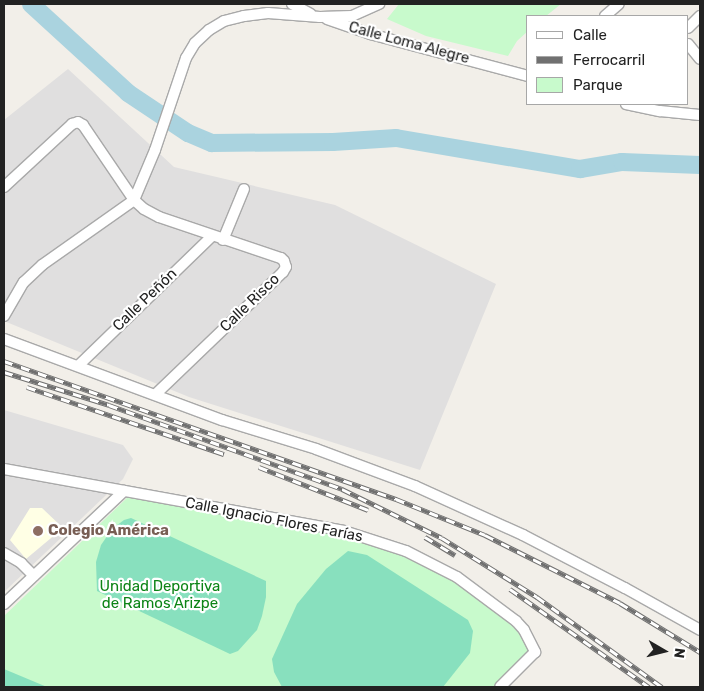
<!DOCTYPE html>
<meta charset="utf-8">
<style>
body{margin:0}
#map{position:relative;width:704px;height:691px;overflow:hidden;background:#f2efe9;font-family:Rubik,sans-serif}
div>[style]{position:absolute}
.residential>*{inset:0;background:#e0dfdf}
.education>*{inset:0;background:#ffffe5}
.park>*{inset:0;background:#c8facc}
.pitch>*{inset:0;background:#88e0be}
.river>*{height:18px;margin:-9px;padding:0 9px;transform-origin:9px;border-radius:9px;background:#aad3df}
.roads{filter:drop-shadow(1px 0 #a9a9a9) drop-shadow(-1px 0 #a9a9a9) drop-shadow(0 1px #a9a9a9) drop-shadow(0 -1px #a9a9a9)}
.minor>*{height:10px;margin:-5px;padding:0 5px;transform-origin:5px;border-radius:5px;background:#fff}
.rail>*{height:5px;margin-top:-2.5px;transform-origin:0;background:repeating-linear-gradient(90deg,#fff 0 9px,#707070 0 18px);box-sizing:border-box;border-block:1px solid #707070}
.dots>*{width:14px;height:14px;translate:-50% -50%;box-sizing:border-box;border:2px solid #fff;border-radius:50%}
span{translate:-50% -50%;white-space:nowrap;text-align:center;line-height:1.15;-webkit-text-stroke:4.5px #fff;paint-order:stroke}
.street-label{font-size:15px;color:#222}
.education-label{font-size:15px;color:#785e54;font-weight:700}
.left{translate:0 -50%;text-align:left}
.park-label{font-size:15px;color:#0c8416}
.frame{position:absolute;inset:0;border:5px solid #222;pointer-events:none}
.legend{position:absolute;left:526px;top:15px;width:162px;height:90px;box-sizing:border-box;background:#fff;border:1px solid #a7a7a7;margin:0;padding:6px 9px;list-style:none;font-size:15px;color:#222}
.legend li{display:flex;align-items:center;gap:10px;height:25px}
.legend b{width:25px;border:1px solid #a7a7a7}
.north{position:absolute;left:639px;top:626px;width:50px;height:50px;-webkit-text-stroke:4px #fff;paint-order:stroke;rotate:98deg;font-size:14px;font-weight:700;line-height:20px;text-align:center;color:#222}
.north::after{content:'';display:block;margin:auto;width:18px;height:22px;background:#222;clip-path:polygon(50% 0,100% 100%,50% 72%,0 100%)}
</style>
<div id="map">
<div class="residential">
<div style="clip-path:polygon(68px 69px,174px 167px,335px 205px,496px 284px,420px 470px,189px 397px,4px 321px,4px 120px)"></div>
<div style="clip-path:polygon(4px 410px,123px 445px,133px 459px,123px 479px,4px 592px)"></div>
</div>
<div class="education">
<div style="clip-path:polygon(30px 508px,42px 508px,63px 528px,26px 559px,10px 540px)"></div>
</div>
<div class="park">
<div style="clip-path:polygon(399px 4px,561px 4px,546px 16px,528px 16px,528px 31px,517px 41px,508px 56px,426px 36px,387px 19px)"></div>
<div style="clip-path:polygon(130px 495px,330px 532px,400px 550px,448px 574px,515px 623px,532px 652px,495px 687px,4px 687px,4px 616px)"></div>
</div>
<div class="pitch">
<div style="clip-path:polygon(131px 518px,266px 581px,266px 597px,262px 616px,257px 630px,238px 651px,230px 654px,97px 591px,96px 562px,101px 545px,112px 529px,124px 520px)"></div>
<div style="clip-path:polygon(348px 551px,367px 555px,468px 620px,473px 631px,470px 653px,443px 687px,282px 687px,274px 672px,272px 659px,297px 604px,326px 569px)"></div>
<div style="clip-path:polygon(4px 669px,47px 687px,4px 687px)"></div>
</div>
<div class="river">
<div style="left:31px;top:4px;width:132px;rotate:42.5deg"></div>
<div style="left:128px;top:93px;width:72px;rotate:33.7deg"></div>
<div style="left:188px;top:133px;width:26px;rotate:23deg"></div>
<div style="left:212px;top:143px;width:121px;rotate:-0.5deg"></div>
<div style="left:333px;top:142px;width:63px;rotate:-3.6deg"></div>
<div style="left:396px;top:138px;width:187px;rotate:9.6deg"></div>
<div style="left:580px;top:169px;width:43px;rotate:-9.5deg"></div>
<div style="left:622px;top:162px;width:78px;rotate:2.2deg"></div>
</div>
<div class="roads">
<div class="minor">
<div style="left:292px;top:4px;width:21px;rotate:28deg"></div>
<div style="left:605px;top:16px;width:18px;rotate:-41deg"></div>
<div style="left:327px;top:19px;width:46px;rotate:19.2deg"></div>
<div style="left:370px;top:34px;width:163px;rotate:14.9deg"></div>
<div style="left:688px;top:28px;width:17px;rotate:-45deg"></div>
<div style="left:688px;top:44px;width:19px;rotate:51deg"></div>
<div style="left:626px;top:104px;width:35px;rotate:12deg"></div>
<div style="left:660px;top:111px;width:40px;rotate:5.7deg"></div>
<div style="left:4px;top:187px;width:93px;rotate:-42.8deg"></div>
<div style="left:72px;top:124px;width:6px;rotate:-18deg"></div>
<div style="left:78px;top:122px;width:6px;rotate:31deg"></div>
<div style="left:83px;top:125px;width:91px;rotate:55.8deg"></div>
<div style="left:134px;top:200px;width:13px;rotate:42deg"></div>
<div style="left:144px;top:209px;width:17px;rotate:28deg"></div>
<div style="left:159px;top:217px;width:129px;rotate:18.6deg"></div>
<div style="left:281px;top:258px;width:4px;rotate:45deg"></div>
<div style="left:284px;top:261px;width:6px;rotate:72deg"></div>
<div style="left:286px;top:267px;width:6px;rotate:121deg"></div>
<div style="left:283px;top:272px;width:176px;rotate:136.2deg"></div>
<div style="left:223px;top:240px;width:55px;rotate:-67.6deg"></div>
<div style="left:4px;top:316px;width:39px;rotate:-60deg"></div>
<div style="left:24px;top:282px;width:25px;rotate:-43deg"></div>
<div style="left:42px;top:265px;width:113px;rotate:-35.2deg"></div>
<div style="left:134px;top:200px;width:54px;rotate:-67.2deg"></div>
<div style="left:155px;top:150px;width:97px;rotate:-71.4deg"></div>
<div style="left:186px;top:58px;width:17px;rotate:-59deg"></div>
<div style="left:195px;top:43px;width:19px;rotate:-43deg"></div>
<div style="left:209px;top:30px;width:17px;rotate:-31deg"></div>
<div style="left:224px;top:21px;width:21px;rotate:-14deg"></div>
<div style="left:244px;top:16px;width:24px;rotate:-7deg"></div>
<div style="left:268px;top:13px;width:52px;rotate:4.4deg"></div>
<div style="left:320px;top:17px;width:32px;rotate:-2deg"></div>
<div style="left:352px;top:16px;width:30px;rotate:-24deg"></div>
<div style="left:4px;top:339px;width:233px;rotate:20.4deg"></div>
<div style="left:222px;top:420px;width:98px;rotate:17.1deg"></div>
<div style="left:316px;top:449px;width:106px;rotate:20.5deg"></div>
<div style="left:415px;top:486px;width:119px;rotate:24.4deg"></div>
<div style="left:523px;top:535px;width:115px;rotate:27.5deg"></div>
<div style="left:625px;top:588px;width:86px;rotate:29.2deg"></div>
<div style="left:79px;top:365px;width:185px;rotate:-44.1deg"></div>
<div style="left:4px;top:469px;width:346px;rotate:10.3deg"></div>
<div style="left:344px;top:531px;width:65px;rotate:17.9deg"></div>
<div style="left:406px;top:551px;width:57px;rotate:27deg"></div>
<div style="left:457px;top:577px;width:74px;rotate:36.7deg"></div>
<div style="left:516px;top:621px;width:12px;rotate:48deg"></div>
<div style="left:524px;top:630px;width:25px;rotate:63deg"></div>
<div style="left:535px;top:652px;width:49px;rotate:135deg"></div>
<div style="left:4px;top:553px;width:20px;rotate:30deg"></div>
<div style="left:21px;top:563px;width:18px;rotate:45deg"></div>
<div style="left:4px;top:604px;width:165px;rotate:-43.3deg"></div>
</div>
</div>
<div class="rail">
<div style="left:4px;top:361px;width:416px;rotate:19.4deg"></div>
<div style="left:396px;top:499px;width:96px;rotate:22deg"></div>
<div style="left:485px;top:535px;width:151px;rotate:26.7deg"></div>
<div style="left:620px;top:603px;width:94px;rotate:31.5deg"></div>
<div style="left:4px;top:372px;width:110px;rotate:17.4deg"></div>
<div style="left:109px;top:405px;width:248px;rotate:19.8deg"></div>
<div style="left:342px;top:489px;width:111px;rotate:26.1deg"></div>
<div style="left:442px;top:538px;width:112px;rotate:31.8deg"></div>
<div style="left:537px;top:597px;width:154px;rotate:35.8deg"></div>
<div style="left:27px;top:387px;width:208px;rotate:18.8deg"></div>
<div style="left:259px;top:467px;width:117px;rotate:21.5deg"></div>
<div style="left:425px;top:537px;width:35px;rotate:31deg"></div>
<div style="left:510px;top:589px;width:170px;rotate:35.2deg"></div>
</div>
<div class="dots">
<div style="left:38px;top:531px;background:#8d6e63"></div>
</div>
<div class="street-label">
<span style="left:409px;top:43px;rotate:15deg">Calle Loma Alegre</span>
<span style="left:145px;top:300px;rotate:-44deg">Calle Peñón</span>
<span style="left:250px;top:303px;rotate:-44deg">Calle Risco</span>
<span style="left:274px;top:520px;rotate:11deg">Calle Ignacio Flores Farías</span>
</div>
<div class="education-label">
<span class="left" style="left:48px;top:531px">Colegio América</span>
</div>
<div class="park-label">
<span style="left:160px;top:595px">Unidad Deportiva<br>de Ramos Arizpe</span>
</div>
<div class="frame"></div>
<ul class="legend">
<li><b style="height:6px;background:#fff"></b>Calle</li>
<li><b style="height:6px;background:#707070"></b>Ferrocarril</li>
<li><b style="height:14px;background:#c8facc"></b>Parque</li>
</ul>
<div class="north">N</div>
</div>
